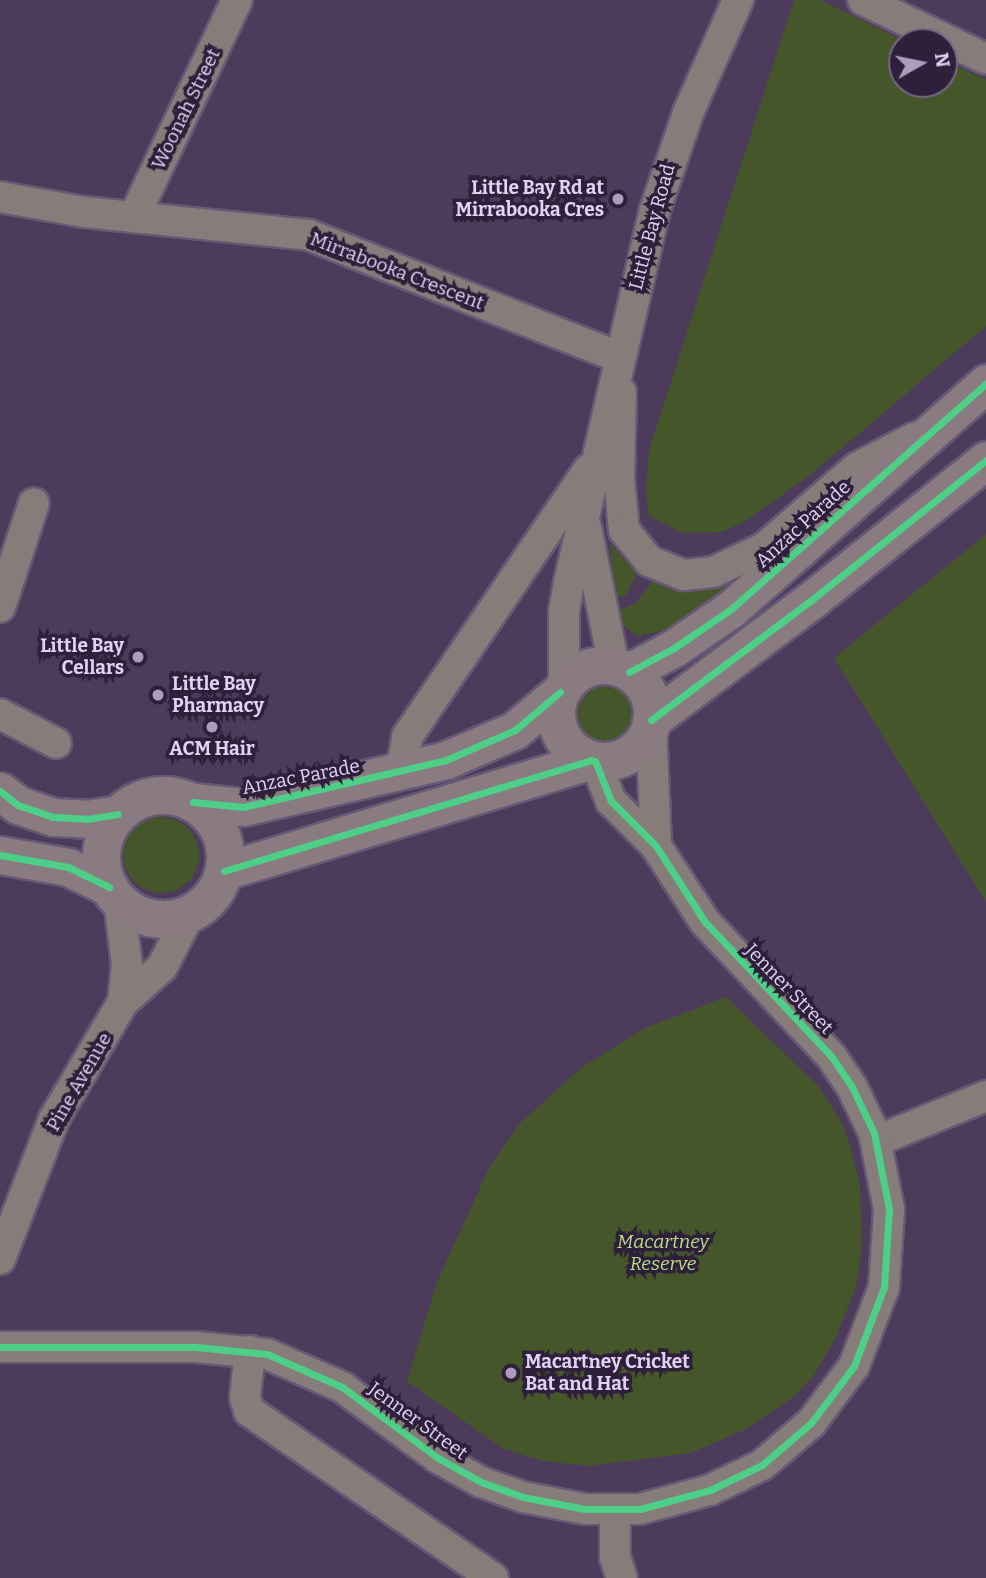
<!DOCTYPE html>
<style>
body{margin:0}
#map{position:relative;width:986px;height:1578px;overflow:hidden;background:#4d3b5c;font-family:Bitter,serif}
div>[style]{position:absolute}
.green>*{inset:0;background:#45572a}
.round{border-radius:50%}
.roads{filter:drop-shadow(2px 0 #675875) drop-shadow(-2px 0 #675875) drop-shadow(0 2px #675875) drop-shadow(0 -2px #675875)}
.minor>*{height:30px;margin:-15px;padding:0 15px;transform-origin:15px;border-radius:15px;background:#867c79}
.major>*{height:37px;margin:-18.5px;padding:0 18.5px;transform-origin:18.5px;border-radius:18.5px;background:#897b80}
.major>.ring{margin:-18.5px;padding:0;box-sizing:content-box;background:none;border:37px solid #897b80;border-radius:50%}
.cycleway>*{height:7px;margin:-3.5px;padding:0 3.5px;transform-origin:3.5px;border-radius:3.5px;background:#4dcf88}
.dots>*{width:19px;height:19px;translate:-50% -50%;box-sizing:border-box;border:4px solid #2e1f3a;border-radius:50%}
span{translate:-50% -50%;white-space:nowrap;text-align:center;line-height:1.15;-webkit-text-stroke:7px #2e1f3a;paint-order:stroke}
.street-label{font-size:19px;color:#e3d1f4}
.poi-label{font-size:19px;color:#e3d1f4;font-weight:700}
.right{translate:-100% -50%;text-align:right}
.left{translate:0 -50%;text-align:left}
.park-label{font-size:19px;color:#b8de88;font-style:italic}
.north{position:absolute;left:888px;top:28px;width:70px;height:70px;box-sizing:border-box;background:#2e1f3a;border:2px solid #766684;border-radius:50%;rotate:81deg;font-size:19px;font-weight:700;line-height:28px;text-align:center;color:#e3d1f4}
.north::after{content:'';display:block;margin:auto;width:24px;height:32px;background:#ae9cbf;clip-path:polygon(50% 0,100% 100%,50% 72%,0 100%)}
</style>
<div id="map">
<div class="green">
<div style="clip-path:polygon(794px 0,820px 0,907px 42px,902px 42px,902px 84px,944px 84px,944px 60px,986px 80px,986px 326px,810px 475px,744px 522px,721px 532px,683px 533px,649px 516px,646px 494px,649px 450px)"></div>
<div style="clip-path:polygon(986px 534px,986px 902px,834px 658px)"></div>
<div style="clip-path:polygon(610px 543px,637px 573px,626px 595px,619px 597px,613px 594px)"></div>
<div style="clip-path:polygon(730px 579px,715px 600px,672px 629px,637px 636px,623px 625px,619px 610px,635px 604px,653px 581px,677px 588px)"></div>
<div class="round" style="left:566px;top:675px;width:76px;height:76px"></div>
<div class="round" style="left:123px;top:817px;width:76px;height:76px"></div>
<div style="clip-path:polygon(726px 997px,818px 1086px,842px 1123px,851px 1149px,860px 1187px,862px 1246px,856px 1287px,836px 1337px,814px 1375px,795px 1396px,746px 1429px,691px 1453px,589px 1466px,543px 1461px,502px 1448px,407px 1381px,437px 1282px,489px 1168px,519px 1124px,581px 1068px,645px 1028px)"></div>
</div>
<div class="roads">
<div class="minor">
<div style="left:863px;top:0;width:136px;rotate:25.6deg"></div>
<div style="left:0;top:197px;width:85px;rotate:10.1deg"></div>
<div style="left:84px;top:212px;width:226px;rotate:5.8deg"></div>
<div style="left:309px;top:235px;width:332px;rotate:21.5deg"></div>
<div style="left:134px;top:217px;width:240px;rotate:-64.6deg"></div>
<div style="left:621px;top:392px;width:85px;rotate:91.3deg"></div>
<div style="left:619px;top:477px;width:53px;rotate:84.6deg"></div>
<div style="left:624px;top:530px;width:40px;rotate:51deg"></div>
<div style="left:649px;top:561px;width:38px;rotate:22deg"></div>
<div style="left:684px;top:575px;width:29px;rotate:-6deg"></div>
<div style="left:713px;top:572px;width:56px;rotate:-25.2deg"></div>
<div style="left:764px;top:548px;width:124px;rotate:-40.8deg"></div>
<div style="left:858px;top:467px;width:65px;rotate:-27.3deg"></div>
<div style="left:586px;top:527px;width:142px;rotate:78.6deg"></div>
<div style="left:0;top:607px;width:109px;rotate:-71.9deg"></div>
<div style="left:564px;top:686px;width:75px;rotate:-90deg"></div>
<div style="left:564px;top:611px;width:29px;rotate:-80deg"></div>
<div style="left:569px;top:582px;width:379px;rotate:-77deg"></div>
<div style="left:654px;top:213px;width:106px;rotate:-71.2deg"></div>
<div style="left:688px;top:113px;width:124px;rotate:-66.1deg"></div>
<div style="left:0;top:714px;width:63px;rotate:27.4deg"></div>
<div style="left:651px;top:721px;width:125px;rotate:87.7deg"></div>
<div style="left:401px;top:772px;width:36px;rotate:-80deg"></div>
<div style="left:407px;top:737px;width:324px;rotate:-55.8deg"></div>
<div style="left:123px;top:1002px;width:52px;rotate:-41.9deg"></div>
<div style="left:162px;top:967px;width:61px;rotate:-62.6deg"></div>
<div style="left:876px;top:1141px;width:119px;rotate:-22.2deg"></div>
<div style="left:0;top:1259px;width:150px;rotate:-68.9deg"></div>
<div style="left:54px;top:1119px;width:136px;rotate:-59.5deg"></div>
<div style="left:123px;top:1002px;width:37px;rotate:-84deg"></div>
<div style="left:127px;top:965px;width:64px;rotate:-97.1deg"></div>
<div style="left:0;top:1347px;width:196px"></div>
<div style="left:196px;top:1347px;width:71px;rotate:5.6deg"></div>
<div style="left:267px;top:1354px;width:82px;rotate:23.7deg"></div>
<div style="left:342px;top:1387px;width:119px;rotate:36.5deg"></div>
<div style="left:438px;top:1458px;width:49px;rotate:29.2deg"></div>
<div style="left:481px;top:1482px;width:45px;rotate:19.7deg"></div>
<div style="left:523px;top:1497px;width:63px;rotate:11deg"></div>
<div style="left:585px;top:1509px;width:55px"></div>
<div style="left:640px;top:1509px;width:73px;rotate:-15.2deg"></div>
<div style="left:710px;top:1490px;width:58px;rotate:-25.7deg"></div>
<div style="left:762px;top:1465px;width:65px;rotate:-40.6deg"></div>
<div style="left:811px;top:1423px;width:71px;rotate:-53deg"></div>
<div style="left:854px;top:1366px;width:85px;rotate:-69.2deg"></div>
<div style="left:884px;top:1287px;width:78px;rotate:-86.3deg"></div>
<div style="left:889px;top:1209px;width:77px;rotate:-101.2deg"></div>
<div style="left:874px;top:1133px;width:51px;rotate:-115.6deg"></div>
<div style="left:852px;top:1087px;width:37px;rotate:-124deg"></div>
<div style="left:831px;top:1056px;width:184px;rotate:-133.2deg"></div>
<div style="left:705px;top:922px;width:90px;rotate:-122.8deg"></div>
<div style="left:656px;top:846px;width:64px;rotate:-135deg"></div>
<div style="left:611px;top:801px;width:43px;rotate:-111.8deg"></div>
<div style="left:250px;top:1351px;width:46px;rotate:96.2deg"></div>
<div style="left:245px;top:1397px;width:15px;rotate:74deg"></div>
<div style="left:249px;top:1411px;width:296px;rotate:34.4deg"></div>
<div style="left:615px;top:1510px;width:47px;rotate:90deg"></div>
<div style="left:615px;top:1557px;width:22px;rotate:72deg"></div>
</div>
<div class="major">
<div class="ring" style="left:556px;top:665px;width:59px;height:59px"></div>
<div style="left:629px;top:672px;width:51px;rotate:-28.1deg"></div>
<div style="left:674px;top:648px;width:69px;rotate:-34.4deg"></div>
<div style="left:731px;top:609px;width:341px;rotate:-41.5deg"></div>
<div style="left:651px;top:720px;width:197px;rotate:-36.8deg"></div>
<div style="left:809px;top:602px;width:227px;rotate:-38.7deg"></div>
<div style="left:0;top:791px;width:23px;rotate:38deg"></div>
<div style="left:18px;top:805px;width:37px;rotate:19deg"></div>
<div style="left:53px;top:817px;width:34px;rotate:3deg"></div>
<div style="left:87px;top:819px;width:31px;rotate:-9deg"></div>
<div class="ring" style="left:101px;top:795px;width:87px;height:87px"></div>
<div style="left:193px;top:802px;width:50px;rotate:5.7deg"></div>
<div style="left:243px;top:807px;width:208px;rotate:-13deg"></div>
<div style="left:446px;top:760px;width:75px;rotate:-23.5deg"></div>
<div style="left:515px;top:730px;width:59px;rotate:-40.2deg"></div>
<div style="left:0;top:855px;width:69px;rotate:10deg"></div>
<div style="left:68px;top:867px;width:46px;rotate:26deg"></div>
<div style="left:224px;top:871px;width:384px;rotate:-16.8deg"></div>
</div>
</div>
<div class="cycleway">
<div style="left:629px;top:672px;width:51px;rotate:-28.1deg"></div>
<div style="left:674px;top:648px;width:69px;rotate:-34.4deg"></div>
<div style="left:731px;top:609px;width:341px;rotate:-41.5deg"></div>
<div style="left:651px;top:720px;width:197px;rotate:-36.8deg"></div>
<div style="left:809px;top:602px;width:227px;rotate:-38.7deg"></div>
<div style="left:0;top:791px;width:23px;rotate:38deg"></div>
<div style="left:18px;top:805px;width:37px;rotate:19deg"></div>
<div style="left:53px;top:817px;width:34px;rotate:3deg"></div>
<div style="left:87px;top:819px;width:31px;rotate:-9deg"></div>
<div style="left:193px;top:802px;width:50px;rotate:5.7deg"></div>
<div style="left:243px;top:807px;width:208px;rotate:-13deg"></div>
<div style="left:446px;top:760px;width:75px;rotate:-23.5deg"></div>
<div style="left:515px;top:730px;width:59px;rotate:-40.2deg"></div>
<div style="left:0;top:855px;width:69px;rotate:10deg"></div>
<div style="left:68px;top:867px;width:46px;rotate:26deg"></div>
<div style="left:224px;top:871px;width:384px;rotate:-16.8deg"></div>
<div style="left:0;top:1347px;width:196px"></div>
<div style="left:196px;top:1347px;width:71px;rotate:5.6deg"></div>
<div style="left:267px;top:1354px;width:82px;rotate:23.7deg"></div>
<div style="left:342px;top:1387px;width:119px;rotate:36.5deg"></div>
<div style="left:438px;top:1458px;width:49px;rotate:29.2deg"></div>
<div style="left:481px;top:1482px;width:45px;rotate:19.7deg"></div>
<div style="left:523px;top:1497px;width:63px;rotate:11deg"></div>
<div style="left:585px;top:1509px;width:55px"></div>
<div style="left:640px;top:1509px;width:73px;rotate:-15.2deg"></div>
<div style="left:710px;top:1490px;width:58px;rotate:-25.7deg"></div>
<div style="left:762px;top:1465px;width:65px;rotate:-40.6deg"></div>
<div style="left:811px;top:1423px;width:71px;rotate:-53deg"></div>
<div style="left:854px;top:1366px;width:85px;rotate:-69.2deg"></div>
<div style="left:884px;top:1287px;width:78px;rotate:-86.3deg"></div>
<div style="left:889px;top:1209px;width:77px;rotate:-101.2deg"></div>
<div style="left:874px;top:1133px;width:51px;rotate:-115.6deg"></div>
<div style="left:852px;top:1087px;width:37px;rotate:-124deg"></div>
<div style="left:831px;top:1056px;width:184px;rotate:-133.2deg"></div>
<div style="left:705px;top:922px;width:90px;rotate:-122.8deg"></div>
<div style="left:656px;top:846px;width:64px;rotate:-135deg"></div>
<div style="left:611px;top:801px;width:43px;rotate:-111.8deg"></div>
</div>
<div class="dots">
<div style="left:618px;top:199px;background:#ae9cbf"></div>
<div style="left:138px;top:657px;background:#ae9cbf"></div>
<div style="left:158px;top:695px;background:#ae9cbf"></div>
<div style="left:212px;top:727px;background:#ae9cbf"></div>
<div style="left:511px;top:1373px;background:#ae9cbf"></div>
</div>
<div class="street-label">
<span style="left:186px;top:109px;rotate:-64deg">Woonah Street</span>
<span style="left:652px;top:227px;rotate:-75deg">Little Bay Road</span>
<span style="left:397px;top:271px;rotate:21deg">Mirrabooka Crescent</span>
<span style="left:803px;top:524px;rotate:-42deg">Anzac Parade</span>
<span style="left:301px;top:777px;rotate:-11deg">Anzac Parade</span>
<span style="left:789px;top:989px;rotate:46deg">Jenner Street</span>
<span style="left:79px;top:1082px;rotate:-60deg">Pine Avenue</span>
<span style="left:418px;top:1421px;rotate:36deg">Jenner Street</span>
</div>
<div class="poi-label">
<span class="right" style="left:604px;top:199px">Little Bay Rd at<br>Mirrabooka Cres</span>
<span class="right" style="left:124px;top:657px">Little Bay<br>Cellars</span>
<span class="left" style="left:172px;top:695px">Little Bay<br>Pharmacy</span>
<span style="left:212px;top:749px">ACM Hair</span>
<span class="left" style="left:525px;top:1373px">Macartney Cricket<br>Bat and Hat</span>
</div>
<div class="park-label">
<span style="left:663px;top:1253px">Macartney<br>Reserve</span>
</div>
<div class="north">N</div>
</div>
